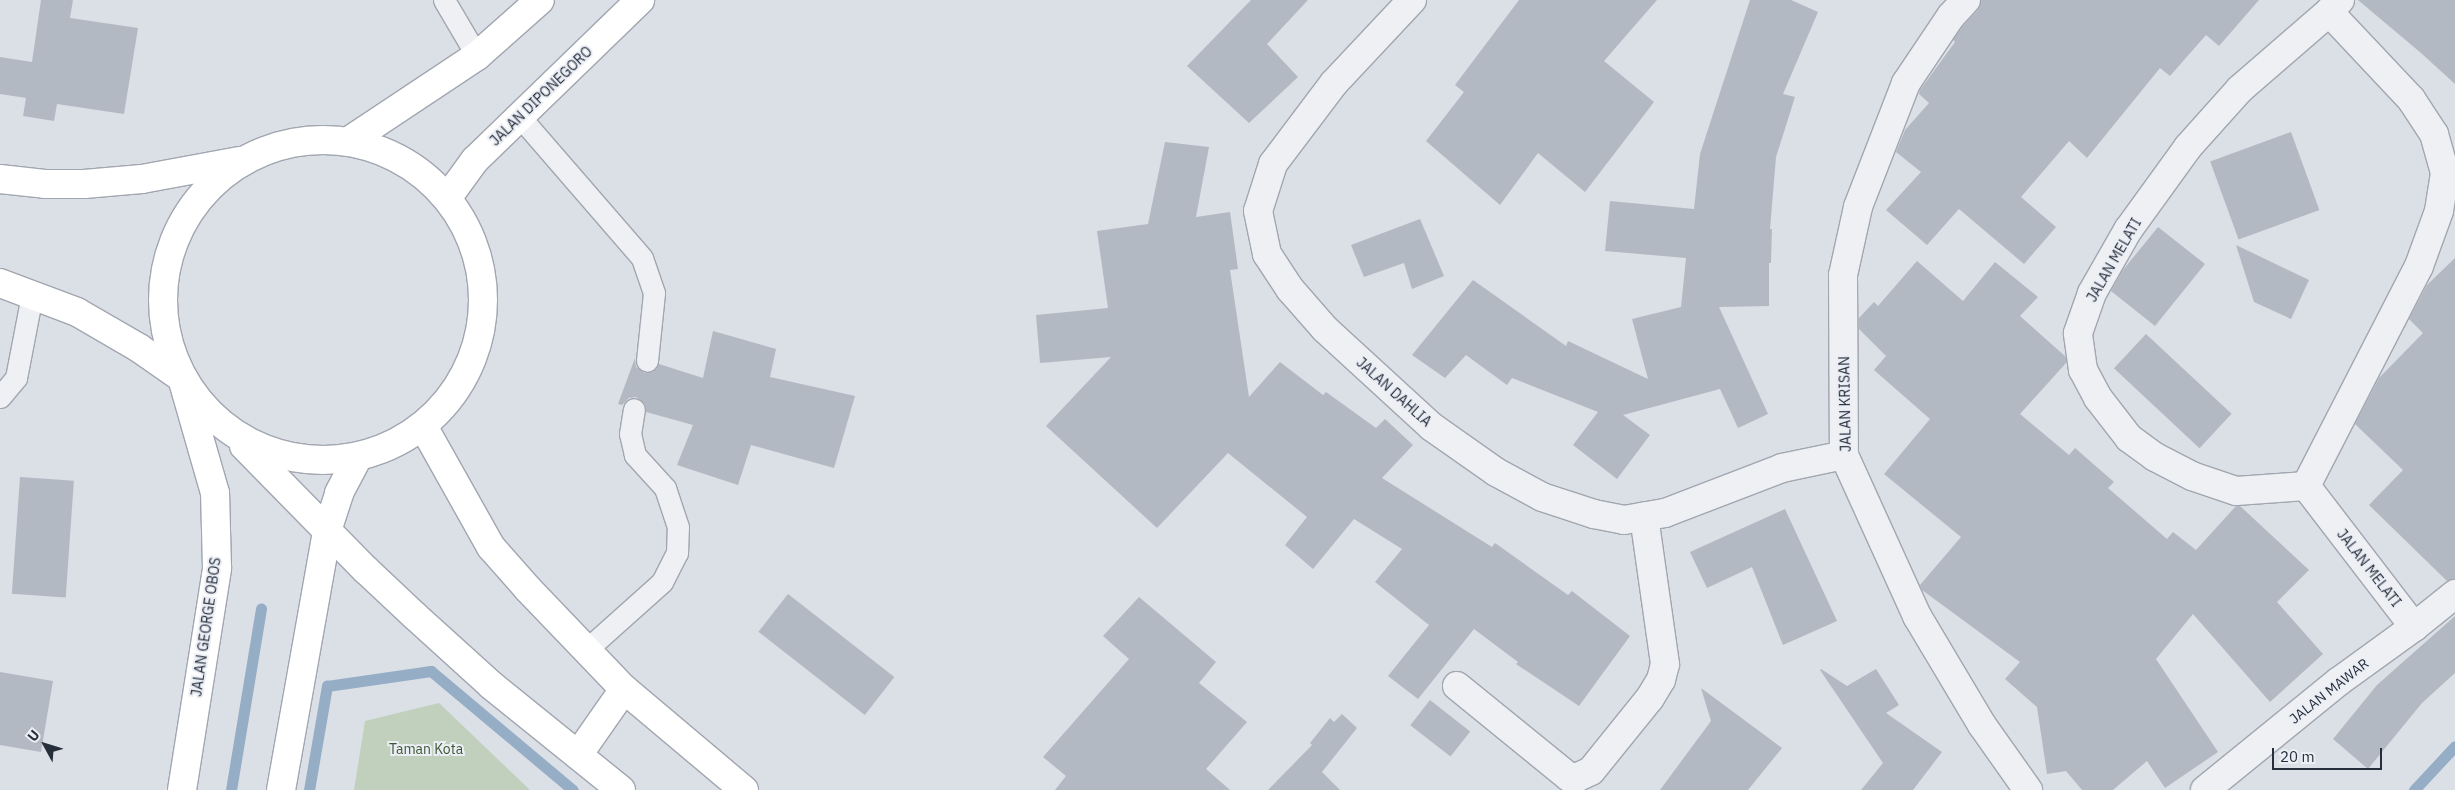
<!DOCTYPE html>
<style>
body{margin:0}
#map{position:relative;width:2455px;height:790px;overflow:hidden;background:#dbdfe6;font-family:"IBM Plex Sans",sans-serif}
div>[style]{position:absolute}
.green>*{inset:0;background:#c1d0bd}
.stream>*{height:11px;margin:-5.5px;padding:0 5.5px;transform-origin:5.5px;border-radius:5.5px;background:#96adc6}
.building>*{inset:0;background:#b3b9c2;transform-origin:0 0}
.roads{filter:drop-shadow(1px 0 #a1a6b0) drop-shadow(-1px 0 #a1a6b0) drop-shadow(0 1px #a1a6b0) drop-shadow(0 -1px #a1a6b0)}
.service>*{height:21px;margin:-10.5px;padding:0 10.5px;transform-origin:10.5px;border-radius:10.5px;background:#eef0f4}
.minor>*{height:28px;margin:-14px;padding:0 14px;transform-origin:14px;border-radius:14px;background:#eef0f4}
.secondary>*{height:28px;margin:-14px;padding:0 14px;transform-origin:14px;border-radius:14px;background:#fff}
.primary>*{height:28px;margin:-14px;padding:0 14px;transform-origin:14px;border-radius:14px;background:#fff}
.trunk>*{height:28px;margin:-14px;padding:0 14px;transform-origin:14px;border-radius:14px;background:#fff}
.trunk>.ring{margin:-14px;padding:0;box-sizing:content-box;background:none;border:28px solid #fff;border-radius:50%}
span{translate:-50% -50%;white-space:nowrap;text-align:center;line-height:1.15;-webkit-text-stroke:4px #ebeef4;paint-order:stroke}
.street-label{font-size:14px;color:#262e3c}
.park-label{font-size:14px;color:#3a5733}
.north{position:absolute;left:20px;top:720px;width:50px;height:50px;-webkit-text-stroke:4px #ebeef4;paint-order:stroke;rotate:309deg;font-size:14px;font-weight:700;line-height:20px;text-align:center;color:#262e3c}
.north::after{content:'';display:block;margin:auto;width:18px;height:22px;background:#262e3c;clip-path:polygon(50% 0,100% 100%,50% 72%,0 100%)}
.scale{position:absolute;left:2272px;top:748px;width:110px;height:22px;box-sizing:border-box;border:2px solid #262e3c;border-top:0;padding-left:6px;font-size:15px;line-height:18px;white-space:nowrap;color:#262e3c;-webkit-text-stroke:4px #ebeef4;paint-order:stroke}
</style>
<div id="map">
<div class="green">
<div style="clip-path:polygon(439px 703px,530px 790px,354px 790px,365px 721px)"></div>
</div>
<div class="stream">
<div style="left:231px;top:790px;width:184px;rotate:-80.6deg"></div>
<div style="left:309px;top:790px;width:106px;rotate:-80.2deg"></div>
<div style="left:327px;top:686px;width:105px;rotate:-8.2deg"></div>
<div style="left:431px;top:671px;width:185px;rotate:40deg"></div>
<div style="left:2414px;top:790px;width:60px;rotate:-47deg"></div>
</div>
<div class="building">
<div style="clip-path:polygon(41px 0,73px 0,70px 18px,138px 28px,124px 114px,57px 104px,54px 121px,23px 116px,26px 98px,0 94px,0 57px,32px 62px)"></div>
<div style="clip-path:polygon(1251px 0,1308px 0,1267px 44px,1298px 77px,1249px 123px,1187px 66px)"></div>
<div style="clip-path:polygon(1519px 0,1657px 0,1604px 61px,1654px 102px,1585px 192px,1538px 153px,1500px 205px,1426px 141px,1464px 92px,1455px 85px)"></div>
<div style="clip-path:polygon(1750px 0,1791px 0,1818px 12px,1783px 94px,1795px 97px,1776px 157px,1770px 229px,1772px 229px,1771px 263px,1769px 263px,1769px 306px,1719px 307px,1768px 414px,1738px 428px,1720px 389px,1623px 415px,1650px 435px,1617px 479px,1573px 445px,1598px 412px,1512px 378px,1507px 385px,1466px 355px,1445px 378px,1412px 355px,1473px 280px,1566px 346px,1568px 341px,1648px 379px,1632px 319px,1681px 307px,1686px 258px,1605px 251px,1610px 201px,1694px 209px,1700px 154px)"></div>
<div style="clip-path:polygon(1981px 0,2259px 0,2219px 46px,2206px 35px,2170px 76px,2160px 68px,2087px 158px,2069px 141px,2021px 197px,2056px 227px,2024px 264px,1959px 209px,1927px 245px,1886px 210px,1921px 172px,1896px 152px,1905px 130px,1929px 103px,1919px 94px,1920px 90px,1955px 42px,1953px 40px,1963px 26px,1978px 10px)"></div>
<div style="clip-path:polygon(2358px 0,2455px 0,2455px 84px,2421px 53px)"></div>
<div style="left:2291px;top:132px;width:83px;height:86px;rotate:70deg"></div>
<div style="clip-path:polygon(1165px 142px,1209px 147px,1196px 217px,1230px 212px,1238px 269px,1230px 270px,1249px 397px,1280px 362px,1323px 395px,1326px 392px,1376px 428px,1385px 419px,1413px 445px,1382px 478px,1492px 547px,1495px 543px,1568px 595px,1572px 591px,1630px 636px,1579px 706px,1516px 664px,1518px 662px,1474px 629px,1418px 699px,1388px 676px,1429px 625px,1375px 582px,1402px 549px,1354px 519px,1313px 569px,1285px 545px,1307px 517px,1228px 453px,1157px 528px,1046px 426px,1111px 357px,1040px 363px,1036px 315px,1108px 308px,1097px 231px,1148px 224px)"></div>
<div style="clip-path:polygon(1420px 219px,1444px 276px,1412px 289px,1404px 263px,1364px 277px,1351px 245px)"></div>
<div style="clip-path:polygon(2158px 227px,2205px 264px,2155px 326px,2111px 291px,2123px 270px)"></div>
<div style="clip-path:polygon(2236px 245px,2309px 280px,2291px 319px,2254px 302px)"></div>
<div style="clip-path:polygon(2455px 258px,2455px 579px,2447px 581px,2369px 505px,2403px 470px,2355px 424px,2379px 378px,2423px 333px,2409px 319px,2427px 285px)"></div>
<div style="clip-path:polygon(1917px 261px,1963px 301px,1995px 262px,2038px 297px,2020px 316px,2066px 357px,2066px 363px,2020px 414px,2069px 455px,2075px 448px,2114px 482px,2108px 488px,2167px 539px,2173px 532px,2196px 550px,2236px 506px,2240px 506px,2309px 570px,2277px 602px,2323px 654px,2270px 702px,2193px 614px,2156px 659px,2218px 752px,2165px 788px,2147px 761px,2113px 790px,2082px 790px,2066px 771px,2047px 774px,2037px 707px,2005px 679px,2020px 662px,1922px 590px,1920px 585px,1961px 537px,1884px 474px,1930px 419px,1874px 370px,1886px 356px,1859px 329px,1859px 318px,1874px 302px,1878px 306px)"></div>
<div style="clip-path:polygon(713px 331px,776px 349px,770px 377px,855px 396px,834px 468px,751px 445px,738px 485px,677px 465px,693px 425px,646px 412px,645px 404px,636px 397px,629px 398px,622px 405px,618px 404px,635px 358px,636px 367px,645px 373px,653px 372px,659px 364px,703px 378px)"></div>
<div style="left:2146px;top:334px;width:117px;height:47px;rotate:43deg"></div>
<div style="left:20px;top:477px;width:54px;height:117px;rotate:4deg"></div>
<div style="clip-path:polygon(1785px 509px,1837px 621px,1783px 645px,1752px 567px,1707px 588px,1690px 552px)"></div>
<div style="left:788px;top:594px;width:135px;height:48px;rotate:38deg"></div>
<div style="clip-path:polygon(1139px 597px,1216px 662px,1199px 683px,1247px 722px,1206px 769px,1230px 790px,1055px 790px,1066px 776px,1043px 757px,1129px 659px,1103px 636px)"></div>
<div style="clip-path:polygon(2455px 616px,2455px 673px,2422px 703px,2368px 769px,2333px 739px,2377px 685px)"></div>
<div style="clip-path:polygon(1821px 669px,1847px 686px,1876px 669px,1899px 705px,1886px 713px,1942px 752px,1913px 790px,1861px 790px,1883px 763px,1820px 670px)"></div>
<div style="clip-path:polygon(0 672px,53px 681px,41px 752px,0 745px)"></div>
<div style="clip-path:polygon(1701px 688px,1782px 748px,1748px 790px,1660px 790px,1711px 721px)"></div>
<div style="left:1430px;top:700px;width:51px;height:32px;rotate:38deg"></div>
<div style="clip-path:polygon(1342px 714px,1357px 728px,1322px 772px,1340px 790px,1268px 790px,1312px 745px,1310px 743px,1330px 718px,1334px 722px)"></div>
</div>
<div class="roads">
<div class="service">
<div style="left:444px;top:0;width:65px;rotate:59.5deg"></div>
<div style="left:520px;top:117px;width:186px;rotate:49.1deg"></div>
<div style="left:642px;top:258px;width:37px;rotate:71deg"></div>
<div style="left:654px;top:293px;width:68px;rotate:95.9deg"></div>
<div style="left:0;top:397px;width:25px;rotate:-50deg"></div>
<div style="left:16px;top:378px;width:85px;rotate:-79.1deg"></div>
<div style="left:586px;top:650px;width:102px;rotate:-41.8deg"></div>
<div style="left:662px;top:582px;width:33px;rotate:-63deg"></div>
<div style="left:677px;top:553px;width:26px;rotate:-88deg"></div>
<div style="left:678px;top:527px;width:41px;rotate:-108.4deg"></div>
<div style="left:665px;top:488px;width:45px;rotate:-132.3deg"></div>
<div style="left:635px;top:455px;width:22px;rotate:-103deg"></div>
<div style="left:630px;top:434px;width:25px;rotate:-81deg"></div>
</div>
<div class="minor">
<div style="left:1412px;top:0;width:114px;rotate:133.2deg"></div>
<div style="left:1334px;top:83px;width:101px;rotate:127deg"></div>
<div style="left:1273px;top:164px;width:49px;rotate:107.7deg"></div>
<div style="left:1258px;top:211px;width:44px;rotate:78.2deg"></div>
<div style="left:1267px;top:254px;width:42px;rotate:56.7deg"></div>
<div style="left:1290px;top:289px;width:53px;rotate:48.8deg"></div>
<div style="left:1325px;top:329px;width:145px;rotate:42.5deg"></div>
<div style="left:1432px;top:427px;width:78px;rotate:35.1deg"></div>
<div style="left:1496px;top:472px;width:52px;rotate:28.5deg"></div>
<div style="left:1542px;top:497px;width:55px;rotate:18.1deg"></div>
<div style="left:1594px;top:514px;width:31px;rotate:11deg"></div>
<div style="left:1624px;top:520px;width:42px;rotate:-9.7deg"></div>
<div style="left:1665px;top:513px;width:125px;rotate:-21deg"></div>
<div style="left:1782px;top:468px;width:63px;rotate:-11.8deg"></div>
<div style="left:1966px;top:0;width:22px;rotate:133deg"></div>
<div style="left:1951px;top:16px;width:81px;rotate:123.9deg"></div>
<div style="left:1906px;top:83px;width:133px;rotate:111.2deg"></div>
<div style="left:1858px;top:207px;width:70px;rotate:102.4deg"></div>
<div style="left:1843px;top:275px;width:180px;rotate:89.7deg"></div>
<div style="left:1844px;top:455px;width:177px;rotate:65.6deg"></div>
<div style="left:1917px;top:616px;width:127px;rotate:59.2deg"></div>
<div style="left:1982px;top:725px;width:80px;rotate:54.7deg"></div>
<div style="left:2340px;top:0;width:16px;rotate:133deg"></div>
<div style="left:2329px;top:12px;width:120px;rotate:46.7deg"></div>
<div style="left:2411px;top:99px;width:42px;rotate:56.7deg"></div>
<div style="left:2434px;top:134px;width:41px;rotate:74.2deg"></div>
<div style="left:2445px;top:173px;width:38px;rotate:99deg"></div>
<div style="left:2439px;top:211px;width:59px;rotate:110deg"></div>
<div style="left:2419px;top:266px;width:247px;rotate:117.2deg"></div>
<div style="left:2306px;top:486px;width:178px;rotate:52.5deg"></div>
<div style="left:2306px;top:486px;width:70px;rotate:175.9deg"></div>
<div style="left:2236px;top:491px;width:46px;rotate:-161.2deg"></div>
<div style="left:2192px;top:476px;width:42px;rotate:-152.8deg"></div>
<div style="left:2155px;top:457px;width:32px;rotate:-144deg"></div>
<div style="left:2129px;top:438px;width:51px;rotate:-127.8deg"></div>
<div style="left:2098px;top:398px;width:32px;rotate:-118deg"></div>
<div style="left:2083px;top:370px;width:37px;rotate:-98deg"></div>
<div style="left:2078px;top:333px;width:42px;rotate:-70.7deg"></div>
<div style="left:2092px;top:293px;width:73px;rotate:-60.3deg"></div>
<div style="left:2128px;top:230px;width:102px;rotate:-54.1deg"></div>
<div style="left:2188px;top:147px;width:78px;rotate:-48.1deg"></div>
<div style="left:2240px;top:89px;width:118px;rotate:-40.9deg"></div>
<div style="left:1457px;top:686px;width:144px;rotate:39.1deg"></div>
<div style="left:1569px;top:777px;width:9px"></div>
<div style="left:1578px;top:777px;width:14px;rotate:-25deg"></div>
<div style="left:1591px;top:771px;width:94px;rotate:-51.1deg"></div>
<div style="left:1650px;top:698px;width:21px;rotate:-59deg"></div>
<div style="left:1661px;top:680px;width:16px;rotate:-76deg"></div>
<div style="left:1665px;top:664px;width:149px;rotate:-98.1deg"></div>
<div style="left:2205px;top:790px;width:171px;rotate:-39.1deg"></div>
<div style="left:2338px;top:682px;width:94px;rotate:-35.9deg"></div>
<div style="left:2414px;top:627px;width:53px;rotate:-38.8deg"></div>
</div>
<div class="secondary">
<div style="left:349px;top:141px;width:154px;rotate:-33.6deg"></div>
<div style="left:477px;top:56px;width:84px;rotate:-41.6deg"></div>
<div style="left:448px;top:197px;width:46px;rotate:-53.9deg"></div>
<div style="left:475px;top:160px;width:230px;rotate:-44.1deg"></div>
</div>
<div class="primary">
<div style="left:182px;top:790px;width:225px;rotate:-81deg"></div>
<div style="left:217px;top:568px;width:75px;rotate:-91.5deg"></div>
<div style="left:215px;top:493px;width:120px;rotate:-106deg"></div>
<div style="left:281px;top:790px;width:263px;rotate:-79.9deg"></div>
<div style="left:327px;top:531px;width:40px;rotate:-72deg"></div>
<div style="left:339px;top:493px;width:41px;rotate:-62.2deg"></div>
</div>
<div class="trunk">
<div class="ring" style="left:163px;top:140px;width:292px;height:292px"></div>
<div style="left:0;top:179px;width:45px;rotate:6.3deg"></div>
<div style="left:45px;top:184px;width:39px"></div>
<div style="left:84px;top:184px;width:58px;rotate:-4.9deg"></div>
<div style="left:142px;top:179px;width:99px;rotate:-10.5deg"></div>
<div style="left:0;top:283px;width:82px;rotate:20.6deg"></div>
<div style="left:77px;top:312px;width:72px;rotate:30.1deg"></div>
<div style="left:139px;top:348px;width:52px;rotate:34.9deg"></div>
<div style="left:423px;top:426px;width:139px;rotate:60.7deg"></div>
<div style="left:491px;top:547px;width:56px;rotate:48.6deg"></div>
<div style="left:528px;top:589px;width:139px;rotate:46.2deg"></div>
<div style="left:624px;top:689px;width:157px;rotate:40.1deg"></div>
<div style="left:244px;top:446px;width:174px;rotate:45.5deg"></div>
<div style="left:366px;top:570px;width:67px;rotate:43.2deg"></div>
<div style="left:415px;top:616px;width:103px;rotate:42.2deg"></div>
<div style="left:491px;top:685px;width:167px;rotate:38.9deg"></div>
<div style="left:578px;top:755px;width:80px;rotate:-55.1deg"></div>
</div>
</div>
<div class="street-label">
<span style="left:541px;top:96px;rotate:-44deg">JALAN DIPONEGORO</span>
<span style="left:2114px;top:260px;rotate:-60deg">JALAN MELATI</span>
<span style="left:1394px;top:392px;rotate:42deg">JALAN DAHLIA</span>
<span style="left:1845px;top:404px;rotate:-91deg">JALAN KRISAN</span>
<span style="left:2369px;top:568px;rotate:52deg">JALAN MELATI</span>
<span style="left:206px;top:627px;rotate:-82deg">JALAN GEORGE OBOS</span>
<span style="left:2329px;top:691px;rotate:-38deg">JALAN MAWAR</span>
</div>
<div class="park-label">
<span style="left:426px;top:749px">Taman Kota</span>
</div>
<div class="north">U</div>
<div class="scale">20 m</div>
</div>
